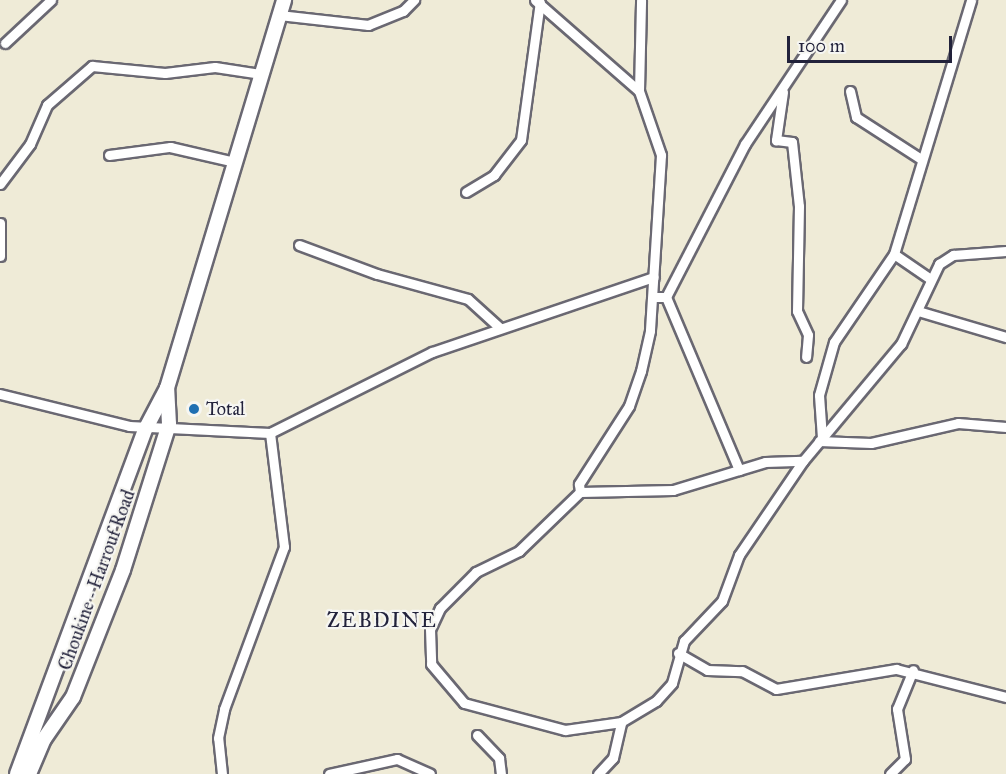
<!DOCTYPE html>
<style>
body{margin:0}
#map{position:relative;width:1006px;height:774px;overflow:hidden;background:#efebd7;font-family:"IM FELL Great Primer",serif}
div>[style]{position:absolute}
.roads{filter:drop-shadow(2px 0 #6a6872) drop-shadow(-2px 0 #6a6872) drop-shadow(0 2px #6a6872) drop-shadow(0 -2px #6a6872)}
.street>*{height:9px;margin:-4.5px;padding:0 4.5px;transform-origin:4.5px;border-radius:4.5px;background:#fff}
.primary>*{height:14px;margin:-7px;padding:0 7px;transform-origin:7px;border-radius:7px;background:#fff}
.dots>*{width:16px;height:16px;translate:-50% -50%;box-sizing:border-box;border:3px solid #f6f6f2;border-radius:50%}
span{translate:-50% -50%;white-space:nowrap;text-align:center;line-height:1.15;-webkit-text-stroke:4.5px #f6f6f2;paint-order:stroke}
.poi-label{font-size:18px;color:#22223b}
.left{translate:0 -50%;text-align:left}
.street-label{font-size:18px;color:#22223b}
.quarter-label{font-size:21px;color:#22223b;letter-spacing:1.5px}
.scale{position:absolute;left:787px;top:36px;width:165px;height:27px;box-sizing:border-box;border:3px solid #22223b;border-top:0;padding-left:8px;font-size:18px;line-height:21px;white-space:nowrap;color:#22223b;-webkit-text-stroke:4px #f6f6f2;paint-order:stroke}
</style>
<div id="map">
<div class="roads">
<div class="street">
<div style="left:535px;top:0;width:138px;rotate:41.2deg"></div>
<div style="left:639px;top:91px;width:68px;rotate:71deg"></div>
<div style="left:661px;top:155px;width:176px;rotate:93.6deg"></div>
<div style="left:650px;top:331px;width:41px;rotate:102.7deg"></div>
<div style="left:641px;top:371px;width:37px;rotate:109deg"></div>
<div style="left:629px;top:406px;width:93px;rotate:122.7deg"></div>
<div style="left:579px;top:484px;width:8px;rotate:83deg"></div>
<div style="left:580px;top:492px;width:93px;rotate:-1.2deg"></div>
<div style="left:673px;top:490px;width:96px;rotate:-16.9deg"></div>
<div style="left:765px;top:462px;width:38px;rotate:-2deg"></div>
<div style="left:803px;top:461px;width:153px;rotate:-50.1deg"></div>
<div style="left:901px;top:344px;width:89px;rotate:-64.6deg"></div>
<div style="left:939px;top:264px;width:17px;rotate:-33deg"></div>
<div style="left:953px;top:255px;width:53px;rotate:-4.3deg"></div>
<div style="left:279px;top:15px;width:90px;rotate:6.4deg"></div>
<div style="left:368px;top:25px;width:38px;rotate:-22deg"></div>
<div style="left:403px;top:11px;width:16px;rotate:-45deg"></div>
<div style="left:5px;top:43px;width:63px;rotate:-43.1deg"></div>
<div style="left:639px;top:91px;width:91px;rotate:-88.7deg"></div>
<div style="left:850px;top:91px;width:27px;rotate:77deg"></div>
<div style="left:856px;top:117px;width:77px;rotate:32.9deg"></div>
<div style="left:783px;top:92px;width:49px;rotate:98.3deg"></div>
<div style="left:776px;top:140px;width:16px;rotate:7deg"></div>
<div style="left:792px;top:142px;width:64px;rotate:83.8deg"></div>
<div style="left:799px;top:206px;width:105px;rotate:91.1deg"></div>
<div style="left:797px;top:311px;width:26px;rotate:65deg"></div>
<div style="left:808px;top:335px;width:22px;rotate:95deg"></div>
<div style="left:109px;top:155px;width:62px;rotate:-7.5deg"></div>
<div style="left:170px;top:147px;width:67px;rotate:13deg"></div>
<div style="left:0;top:184px;width:50px;rotate:-53.1deg"></div>
<div style="left:30px;top:144px;width:43px;rotate:-66.4deg"></div>
<div style="left:47px;top:105px;width:60px;rotate:-40.9deg"></div>
<div style="left:92px;top:66px;width:73px;rotate:5.5deg"></div>
<div style="left:165px;top:73px;width:50px;rotate:-6.8deg"></div>
<div style="left:215px;top:67px;width:47px;rotate:8.7deg"></div>
<div style="left:466px;top:192px;width:33px;rotate:-31deg"></div>
<div style="left:494px;top:175px;width:44px;rotate:-52.4deg"></div>
<div style="left:521px;top:140px;width:139px;rotate:-82.2deg"></div>
<div style="left:0;top:223px;width:33px;rotate:90deg"></div>
<div style="left:299px;top:245px;width:83px;rotate:20.4deg"></div>
<div style="left:377px;top:274px;width:94px;rotate:15.4deg"></div>
<div style="left:468px;top:299px;width:43px;rotate:42.2deg"></div>
<div style="left:929px;top:278px;width:42px;rotate:-145.6deg"></div>
<div style="left:894px;top:254px;width:265px;rotate:-73.1deg"></div>
<div style="left:653px;top:297px;width:13px"></div>
<div style="left:666px;top:297px;width:188px;rotate:67.1deg"></div>
<div style="left:666px;top:297px;width:172px;rotate:-62.7deg"></div>
<div style="left:745px;top:144px;width:173px;rotate:-56.3deg"></div>
<div style="left:918px;top:311px;width:92px;rotate:16.5deg"></div>
<div style="left:0;top:394px;width:133px;rotate:13.9deg"></div>
<div style="left:129px;top:426px;width:141px;rotate:2.8deg"></div>
<div style="left:270px;top:433px;width:181px;rotate:-26.6deg"></div>
<div style="left:432px;top:352px;width:234px;rotate:-18.7deg"></div>
<div style="left:822px;top:438px;width:43px;rotate:-94deg"></div>
<div style="left:819px;top:395px;width:55px;rotate:-74.2deg"></div>
<div style="left:834px;top:342px;width:107px;rotate:-55.7deg"></div>
<div style="left:819px;top:441px;width:52px;rotate:2.2deg"></div>
<div style="left:871px;top:443px;width:89px;rotate:-12.9deg"></div>
<div style="left:958px;top:423px;width:48px;rotate:4.8deg"></div>
<div style="left:580px;top:492px;width:85px;rotate:136deg"></div>
<div style="left:519px;top:551px;width:48px;rotate:154deg"></div>
<div style="left:476px;top:572px;width:51px;rotate:135deg"></div>
<div style="left:440px;top:608px;width:23px;rotate:115deg"></div>
<div style="left:430px;top:629px;width:35px;rotate:88deg"></div>
<div style="left:431px;top:664px;width:51px;rotate:49.8deg"></div>
<div style="left:464px;top:703px;width:105px;rotate:15deg"></div>
<div style="left:565px;top:730px;width:57px;rotate:-8.1deg"></div>
<div style="left:621px;top:722px;width:41px;rotate:-31deg"></div>
<div style="left:656px;top:701px;width:24px;rotate:-48deg"></div>
<div style="left:672px;top:683px;width:44px;rotate:-74.1deg"></div>
<div style="left:684px;top:641px;width:55px;rotate:-46.5deg"></div>
<div style="left:722px;top:601px;width:49px;rotate:-69.7deg"></div>
<div style="left:739px;top:555px;width:114px;rotate:-55.8deg"></div>
<div style="left:678px;top:653px;width:34px;rotate:30deg"></div>
<div style="left:707px;top:670px;width:35px;rotate:2deg"></div>
<div style="left:742px;top:671px;width:38px;rotate:28deg"></div>
<div style="left:776px;top:689px;width:122px;rotate:-9.5deg"></div>
<div style="left:896px;top:669px;width:114px;rotate:14.3deg"></div>
<div style="left:477px;top:735px;width:32px;rotate:46deg"></div>
<div style="left:499px;top:758px;width:16px;rotate:83deg"></div>
<div style="left:222px;top:774px;width:36px;rotate:-96deg"></div>
<div style="left:218px;top:738px;width:30px;rotate:-78deg"></div>
<div style="left:224px;top:709px;width:173px;rotate:-69.7deg"></div>
<div style="left:284px;top:547px;width:115px;rotate:-97deg"></div>
<div style="left:329px;top:774px;width:70px;rotate:-12.4deg"></div>
<div style="left:397px;top:759px;width:36px;rotate:24deg"></div>
<div style="left:598px;top:774px;width:22px;rotate:-47deg"></div>
<div style="left:613px;top:758px;width:37px;rotate:-77deg"></div>
<div style="left:890px;top:774px;width:21px;rotate:-45deg"></div>
<div style="left:905px;top:759px;width:51px;rotate:-99.1deg"></div>
<div style="left:897px;top:709px;width:42px;rotate:-67.7deg"></div>
</div>
<div class="primary">
<div style="left:17px;top:774px;width:369px;rotate:-69.6deg"></div>
<div style="left:146px;top:428px;width:45px;rotate:-62.3deg"></div>
<div style="left:167px;top:388px;width:405px;rotate:-73.2deg"></div>
<div style="left:29px;top:774px;width:38px;rotate:-67deg"></div>
<div style="left:44px;top:739px;width:51px;rotate:-55.4deg"></div>
<div style="left:73px;top:697px;width:136px;rotate:-68.5deg"></div>
<div style="left:123px;top:570px;width:153px;rotate:-72.5deg"></div>
<div style="left:169px;top:424px;width:36px;rotate:-93deg"></div>
</div>
</div>
<div class="dots">
<div style="left:194px;top:409px;background:#1f6fb2"></div>
</div>
<div class="poi-label">
<span class="left" style="left:206px;top:409px">Total</span>
</div>
<div class="street-label">
<span style="left:97px;top:580px;rotate:-70deg">Choukine - Harrouf Road</span>
</div>
<div class="quarter-label">
<span style="left:382px;top:620px">ZEBDINE</span>
</div>
<div class="scale">100 m</div>
</div>
